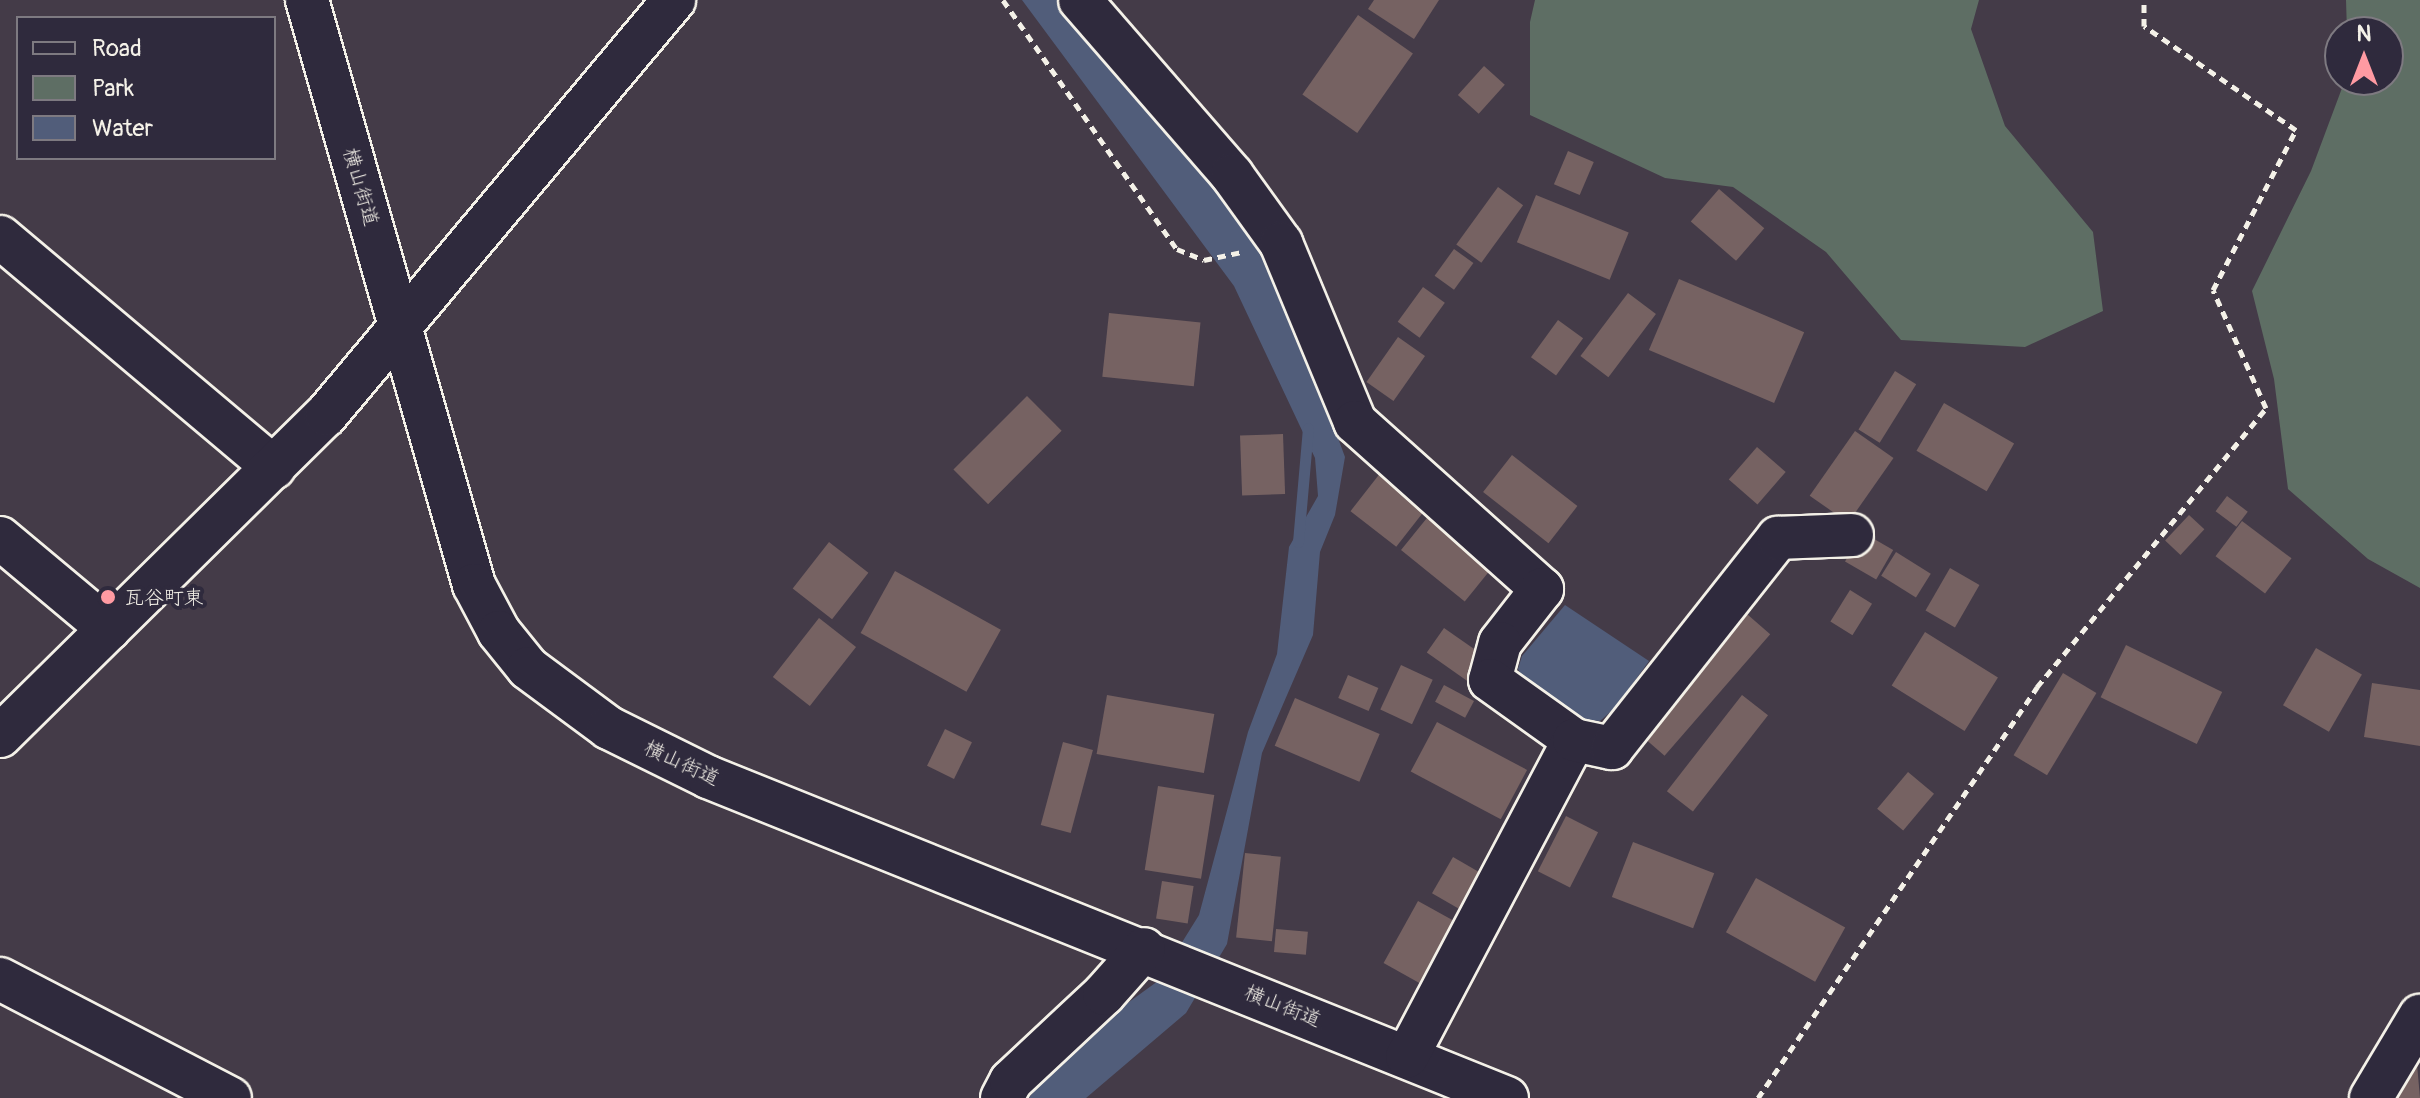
<!DOCTYPE html>
<meta charset="utf-8">
<style>
body{margin:0}
#map{position:relative;width:2420px;height:1098px;overflow:hidden;background:#443b48;font-family:Pangolin,"Klee One",sans-serif}
div>[style]{position:absolute}
.green>*{inset:0;background:#5e6e64}
.water>*{inset:0;background:#515d7a}
.stream>*{height:11px;margin:-5.5px;padding:0 5.5px;transform-origin:5.5px;border-radius:5.5px;background:#515d7a}
.building>*{inset:0;background:#766262;transform-origin:0 0}
.path>*{height:5px;margin-top:-2.5px;transform-origin:0;background:repeating-linear-gradient(90deg,#f4f1e8 0 8px,transparent 0 14px)}
.roads{filter:drop-shadow(2px 0 #f4f1e8) drop-shadow(-2px 0 #f4f1e8) drop-shadow(0 2px #f4f1e8) drop-shadow(0 -2px #f4f1e8)}
.minor>*{height:42px;margin:-21px;padding:0 21px;transform-origin:21px;border-radius:21px;background:#2f2a3d}
.dots>*{width:22px;height:22px;translate:-50% -50%;box-sizing:border-box;border:4px solid #2f2a3d;border-radius:50%}
span{translate:-50% -50%;white-space:nowrap;text-align:center;line-height:1.15;-webkit-text-stroke:8px #2f2a3d;paint-order:stroke}
.street-label{font-size:20px;color:#f4f1e8}
.poi-label{font-size:20px;color:#f4f1e8}
.left{translate:0 -50%;text-align:left}
.legend{position:absolute;left:16px;top:16px;width:260px;height:144px;box-sizing:border-box;background:#2f2a3d;border:2px solid #7e7a81;margin:0;padding:10px 14px;list-style:none;font-size:24px;color:#f4f1e8}
.legend li{display:flex;align-items:center;gap:16px;height:40px}
.legend b{width:40px;border:2px solid #7e7a81}
.north{position:absolute;left:2324px;top:16px;width:80px;height:80px;box-sizing:border-box;background:#2f2a3d;border:2px solid #7e7a81;border-radius:50%;rotate:0deg;font-size:22px;font-weight:700;line-height:32px;text-align:center;color:#f4f1e8}
.north::after{content:'';display:block;margin:auto;width:28px;height:36px;background:#ff9aa2;clip-path:polygon(50% 0,100% 100%,50% 72%,0 100%)}
</style>
<div id="map">
<div class="green">
<div style="clip-path:polygon(1535px 0,1979px 0,1971px 29px,2005px 126px,2093px 232px,2103px 311px,2025px 347px,1901px 340px,1826px 252px,1733px 187px,1665px 178px,1530px 115px,1530px 22px)"></div>
<div style="clip-path:polygon(2346px 0,2420px 0,2420px 588px,2368px 559px,2288px 489px,2274px 379px,2252px 291px,2311px 171px,2345px 80px,2388px 80px,2388px 32px,2347px 32px)"></div>
</div>
<div class="water">
<div style="clip-path:polygon(1022px 0,1058px 0,1244px 225px,1291px 311px,1345px 457px,1335px 515px,1320px 552px,1313px 635px,1262px 753px,1227px 944px,1186px 1013px,1086px 1098px,1029px 1098px,1067px 1047px,1158px 981px,1199px 915px,1248px 732px,1277px 654px,1289px 547px,1318px 496px,1315px 458px,1234px 286px)"></div>
<div style="clip-path:polygon(1565px 605px,1649px 661px,1616px 707px,1600px 721px,1587px 720px,1524px 681px,1518px 669px,1522px 656px)"></div>
</div>
<div class="stream">
<div style="left:1298px;top:542px;width:114px;rotate:-85deg"></div>
</div>
<div class="building">
<div style="clip-path:polygon(1374px 0,1439px 0,1414px 39px,1368px 9px)"></div>
<div style="left:1358px;top:15px;width:67px;height:97px;rotate:35deg"></div>
<div style="left:1484px;top:66px;width:28px;height:39px;rotate:42deg"></div>
<div style="left:1568px;top:151px;width:28px;height:36px;rotate:23deg"></div>
<div style="left:1498px;top:187px;width:31px;height:71px;rotate:36deg"></div>
<div style="left:1719px;top:189px;width:60px;height:43px;rotate:41deg"></div>
<div style="left:1536px;top:195px;width:100px;height:51px;rotate:22deg"></div>
<div style="left:1454px;top:249px;width:24px;height:33px;rotate:36deg"></div>
<div style="left:1679px;top:279px;width:136px;height:77px;rotate:23deg"></div>
<div style="left:1423px;top:287px;width:27px;height:43px;rotate:36deg"></div>
<div style="left:1628px;top:293px;width:35px;height:79px;rotate:37deg"></div>
<div style="left:1109px;top:313px;width:92px;height:64px;rotate:6deg"></div>
<div style="left:1558px;top:320px;width:31px;height:46px;rotate:36deg"></div>
<div style="left:1398px;top:337px;width:33px;height:55px;rotate:35deg"></div>
<div style="left:1895px;top:371px;width:25px;height:69px;rotate:32deg"></div>
<div style="left:1027px;top:396px;width:49px;height:104px;rotate:45deg"></div>
<div style="left:1944px;top:403px;width:81px;height:55px;rotate:30deg"></div>
<div style="left:1855px;top:431px;width:47px;height:79px;rotate:35deg"></div>
<div style="left:1283px;top:434px;width:60px;height:43px;rotate:88deg"></div>
<div style="left:1757px;top:447px;width:38px;height:43px;rotate:41deg"></div>
<div style="left:1512px;top:455px;width:83px;height:47px;rotate:38deg"></div>
<div style="left:1385px;top:467px;width:58px;height:56px;rotate:38deg"></div>
<div style="left:2227px;top:496px;width:26px;height:19px;rotate:37deg"></div>
<div style="left:1435px;top:508px;width:82px;height:54px;rotate:39deg"></div>
<div style="left:2189px;top:515px;width:21px;height:35px;rotate:43deg"></div>
<div style="left:2242px;top:521px;width:62px;height:44px;rotate:37deg"></div>
<div style="left:1862px;top:532px;width:36px;height:34px;rotate:30deg"></div>
<div style="left:829px;top:542px;width:50px;height:59px;rotate:38deg"></div>
<div style="left:1896px;top:552px;width:41px;height:28px;rotate:32deg"></div>
<div style="left:1950px;top:568px;width:34px;height:49px;rotate:30deg"></div>
<div style="left:895px;top:571px;width:121px;height:71px;rotate:29deg"></div>
<div style="left:1850px;top:590px;width:26px;height:37px;rotate:32deg"></div>
<div style="left:1740px;top:608px;width:40px;height:161px;rotate:41deg"></div>
<div style="left:819px;top:618px;width:47px;height:75px;rotate:38deg"></div>
<div style="left:1444px;top:628px;width:49px;height:30px;rotate:35deg"></div>
<div style="left:1925px;top:632px;width:86px;height:63px;rotate:32deg"></div>
<div style="left:2126px;top:645px;width:107px;height:58px;rotate:26deg"></div>
<div style="left:2316px;top:648px;width:53px;height:66px;rotate:30deg"></div>
<div style="left:1401px;top:665px;width:35px;height:49px;rotate:25deg"></div>
<div style="left:2063px;top:673px;width:39px;height:96px;rotate:31deg"></div>
<div style="left:1348px;top:675px;width:33px;height:25px;rotate:23deg"></div>
<div style="clip-path:polygon(2372px 683px,2420px 690px,2420px 746px,2364px 737px)"></div>
<div style="left:1444px;top:685px;width:34px;height:19px;rotate:28deg"></div>
<div style="left:1107px;top:695px;width:109px;height:60px;rotate:10deg"></div>
<div style="left:1742px;top:695px;width:33px;height:122px;rotate:38deg"></div>
<div style="left:1295px;top:698px;width:92px;height:52px;rotate:23deg"></div>
<div style="left:1437px;top:722px;width:102px;height:56px;rotate:28deg"></div>
<div style="left:945px;top:729px;width:30px;height:41px;rotate:26deg"></div>
<div style="left:1063px;top:742px;width:31px;height:86px;rotate:15deg"></div>
<div style="left:1908px;top:772px;width:34px;height:48px;rotate:40deg"></div>
<div style="left:1158px;top:786px;width:57px;height:85px;rotate:9deg"></div>
<div style="left:1566px;top:816px;width:36px;height:62px;rotate:27deg"></div>
<div style="left:1633px;top:842px;width:87px;height:59px;rotate:21deg"></div>
<div style="left:1245px;top:853px;width:36px;height:85px;rotate:6deg"></div>
<div style="left:1453px;top:857px;width:34px;height:42px;rotate:30deg"></div>
<div style="left:1756px;top:878px;width:102px;height:62px;rotate:29deg"></div>
<div style="left:1162px;top:881px;width:32px;height:38px;rotate:9deg"></div>
<div style="left:1418px;top:901px;width:45px;height:71px;rotate:29deg"></div>
<div style="left:1276px;top:929px;width:32px;height:23px;rotate:5deg"></div>
<div style="clip-path:polygon(2417px 1064px,2420px 1098px,2395px 1098px)"></div>
</div>
<div class="path">
<div style="left:1003px;top:0;width:304px;rotate:55.1deg"></div>
<div style="left:1177px;top:249px;width:29px;rotate:22deg"></div>
<div style="left:1204px;top:260px;width:38px;rotate:-12deg"></div>
<div style="left:1758px;top:1098px;width:497px;rotate:-55.8deg"></div>
<div style="left:2037px;top:687px;width:361px;rotate:-50.6deg"></div>
<div style="left:2266px;top:408px;width:129px;rotate:-114.2deg"></div>
<div style="left:2213px;top:290px;width:180px;rotate:-62.6deg"></div>
<div style="left:2296px;top:130px;width:184px;rotate:-145.6deg"></div>
<div style="left:2144px;top:26px;width:26px;rotate:-90deg"></div>
</div>
<div class="roads">
<div class="minor">
<div style="left:307px;top:0;width:608px;rotate:74.07deg"></div>
<div style="left:474px;top:585px;width:53px;rotate:62deg"></div>
<div style="left:499px;top:632px;width:46px;rotate:51.1deg"></div>
<div style="left:528px;top:668px;width:101px;rotate:36.5deg"></div>
<div style="left:609px;top:728px;width:110px;rotate:26.3deg"></div>
<div style="left:708px;top:777px;width:861px;rotate:21.89deg"></div>
<div style="left:1080px;top:0;width:232px;rotate:49deg"></div>
<div style="left:1232px;top:175px;width:84px;rotate:54.2deg"></div>
<div style="left:1281px;top:243px;width:194px;rotate:67.5deg"></div>
<div style="left:1355px;top:422px;width:251px;rotate:41.8deg"></div>
<div style="left:1542px;top:589px;width:68px;rotate:127.9deg"></div>
<div style="left:1500px;top:643px;width:38px;rotate:105deg"></div>
<div style="left:1490px;top:680px;width:103px;rotate:35.5deg"></div>
<div style="left:1574px;top:740px;width:358px;rotate:117.8deg"></div>
<div style="left:0;top:237px;width:358px;rotate:40.1deg"></div>
<div style="left:0;top:538px;width:142px;rotate:39.9deg"></div>
<div style="left:0;top:736px;width:458px;rotate:-44.6deg"></div>
<div style="left:326px;top:415px;width:542px;rotate:-50.02deg"></div>
<div style="left:1574px;top:740px;width:39px;rotate:12deg"></div>
<div style="left:1612px;top:748px;width:268px;rotate:-51.7deg"></div>
<div style="left:1778px;top:538px;width:74px;rotate:-2.3deg"></div>
<div style="left:0;top:979px;width:259px;rotate:27.4deg"></div>
<div style="left:1002px;top:1098px;width:19px;rotate:-62deg"></div>
<div style="left:1011px;top:1081px;width:127px;rotate:-43.1deg"></div>
<div style="left:1104px;top:994px;width:60px;rotate:-48.4deg"></div>
<div style="left:2371px;top:1098px;width:96px;rotate:-59.1deg"></div>
</div>
</div>
<div class="dots">
<div style="left:108px;top:597px;background:#ff9aa2"></div>
</div>
<div class="street-label">
<span style="left:361px;top:187px;rotate:74deg">横山街道</span>
<span style="left:682px;top:763px;rotate:25deg">横山街道</span>
<span style="left:1283px;top:1006px;rotate:22deg">横山街道</span>
</div>
<div class="poi-label">
<span class="left" style="left:124px;top:597px">瓦谷町東</span>
</div>
<ul class="legend">
<li><b style="height:10px;background:#2f2a3d"></b>Road</li>
<li><b style="height:22px;background:#5e6e64"></b>Park</li>
<li><b style="height:22px;background:#515d7a"></b>Water</li>
</ul>
<div class="north">N</div>
</div>
